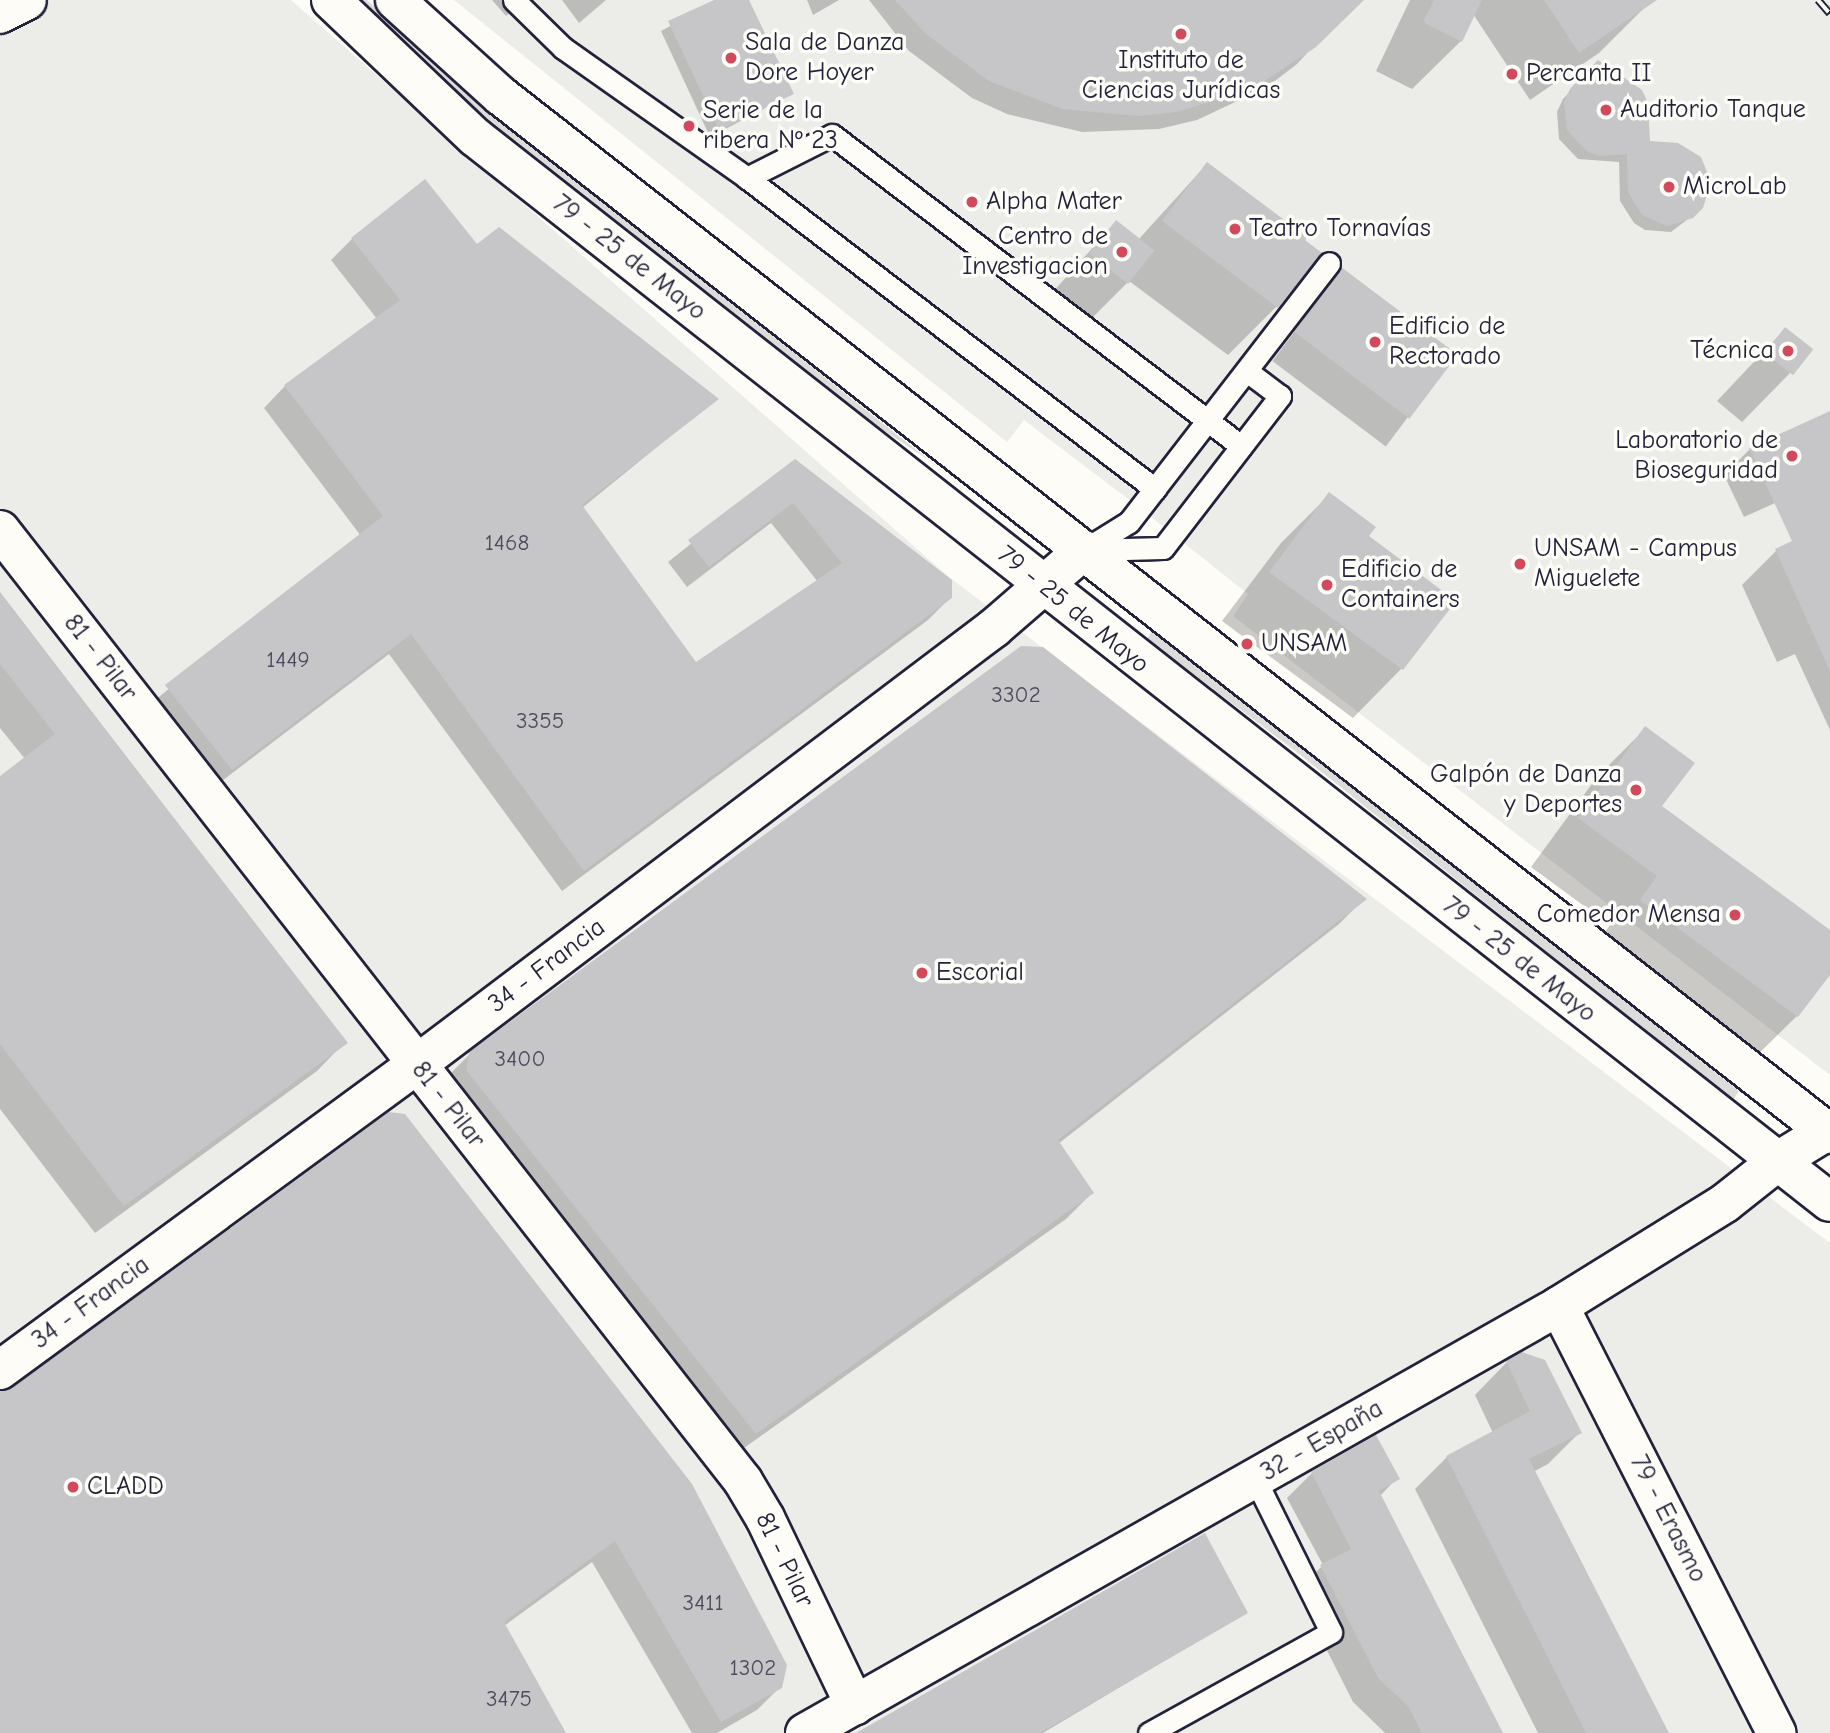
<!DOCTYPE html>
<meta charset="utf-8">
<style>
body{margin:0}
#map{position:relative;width:1830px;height:1733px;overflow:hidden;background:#fdfcf7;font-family:"Comic Neue",sans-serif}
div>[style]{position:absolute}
.built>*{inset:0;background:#ecece9}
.green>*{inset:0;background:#dddcdb}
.shadow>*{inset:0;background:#0003;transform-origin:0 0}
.building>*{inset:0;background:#c6c6c8;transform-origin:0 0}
.roads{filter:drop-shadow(2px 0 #22223b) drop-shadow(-2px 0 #22223b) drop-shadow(0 2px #22223b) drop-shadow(0 -2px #22223b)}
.service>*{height:21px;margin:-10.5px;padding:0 10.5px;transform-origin:10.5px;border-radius:10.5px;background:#fdfcf7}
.minor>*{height:38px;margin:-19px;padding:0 19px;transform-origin:19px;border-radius:19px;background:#fdfcf7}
.secondary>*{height:38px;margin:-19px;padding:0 19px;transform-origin:19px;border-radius:19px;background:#fdfcf7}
.rail>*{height:8px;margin-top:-4px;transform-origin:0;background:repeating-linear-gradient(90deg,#fdfcf7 0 16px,#22223b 0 32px);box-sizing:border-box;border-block:2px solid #22223b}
.dots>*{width:19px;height:19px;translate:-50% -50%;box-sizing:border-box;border:4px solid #fdfcf7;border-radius:50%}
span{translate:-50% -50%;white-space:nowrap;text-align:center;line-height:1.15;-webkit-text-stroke:7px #fdfcf7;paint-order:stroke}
.number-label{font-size:23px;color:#4b4b5e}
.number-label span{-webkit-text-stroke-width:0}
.poi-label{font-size:26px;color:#22223b}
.left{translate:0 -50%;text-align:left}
.right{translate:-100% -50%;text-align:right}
.street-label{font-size:26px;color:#22223b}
</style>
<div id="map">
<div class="built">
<div style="clip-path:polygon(0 0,291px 0,949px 577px,1830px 1243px,1830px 1733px,0 1733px)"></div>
<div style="clip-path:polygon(454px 0,1830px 0,1830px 1075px,1233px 616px,1248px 594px,1140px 508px,1024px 420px,1007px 442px)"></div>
</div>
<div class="green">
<div style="clip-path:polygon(359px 0,367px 0,505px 124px,1010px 524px,926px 458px,872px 423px,482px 115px)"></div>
<div style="clip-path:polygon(1153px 629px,1739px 1091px,1733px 1100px,1294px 750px,1147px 639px)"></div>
</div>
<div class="shadow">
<div style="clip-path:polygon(492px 0,525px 0,506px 16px)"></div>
<div style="clip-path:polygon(562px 0,606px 0,579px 23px)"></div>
<div style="clip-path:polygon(718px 0,747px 0,792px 94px,710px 137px,661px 31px)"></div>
<div style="clip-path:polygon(807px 0,839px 0,813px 15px)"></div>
<div style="clip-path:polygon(869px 0,1356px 0,1297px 64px,1267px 87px,1197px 120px,1159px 129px,1082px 132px,1007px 114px,972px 98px,909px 51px)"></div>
<div style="clip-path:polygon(1410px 0,1645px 0,1648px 4px,1599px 53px,1530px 100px,1473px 14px,1461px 41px,1412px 89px,1376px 71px)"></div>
<div style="clip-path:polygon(1598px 62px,1692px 216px,1671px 232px,1645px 230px,1634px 223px,1620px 201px,1619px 162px,1578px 159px,1559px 139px,1557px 112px,1563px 99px)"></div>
<div style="clip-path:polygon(1207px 164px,1277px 306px,1228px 355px,1129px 281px,1078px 332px,1042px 304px,1116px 222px,1138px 240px)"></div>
<div style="clip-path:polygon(352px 239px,476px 246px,716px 399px,582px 508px,696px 664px,818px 582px,771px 523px,687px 587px,668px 562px,795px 461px,950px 598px,928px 620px,562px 891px,389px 654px,210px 790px,145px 708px,361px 536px,264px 408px,285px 386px,377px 319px,331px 260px)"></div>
<div style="left:1341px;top:270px;width:142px;height:114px;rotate:37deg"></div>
<div style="clip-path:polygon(1785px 329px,1790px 373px,1742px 422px,1717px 401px)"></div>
<div style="clip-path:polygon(1830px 413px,1830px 478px,1744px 517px,1724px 475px,1750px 449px)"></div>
<div style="clip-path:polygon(1330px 494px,1367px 536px,1453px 602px,1401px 669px,1353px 718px,1222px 621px,1281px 543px)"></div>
<div style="clip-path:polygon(1830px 526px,1830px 730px,1795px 654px,1777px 662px,1742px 585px,1776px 551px)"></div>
<div style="clip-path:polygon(0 592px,345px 1042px,317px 1071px,95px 1233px,0 1109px,0 779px,25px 759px,0 728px)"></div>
<div style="clip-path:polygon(1645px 729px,1660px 807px,1830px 932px,1830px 972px,1797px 1016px,1748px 1064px,1593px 949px,1610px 925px,1531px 867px,1597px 777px)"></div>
<div style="clip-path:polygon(1364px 899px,1339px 924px,1058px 1144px,1092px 1193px,1066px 1219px,730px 1458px,444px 1080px,471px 1053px)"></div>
<div style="clip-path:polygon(389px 1114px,780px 1687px,757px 1710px,717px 1733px,692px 1733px,592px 1562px,504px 1626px,564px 1733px,0 1733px,0 1396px)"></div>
<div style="clip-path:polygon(1507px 1362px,1580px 1432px,1548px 1464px,1533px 1472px,1667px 1733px,1538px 1733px,1415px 1489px,1447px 1457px,1493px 1433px,1475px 1395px)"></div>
<div style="clip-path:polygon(1312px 1473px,1397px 1478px,1380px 1496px,1501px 1733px,1385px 1733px,1353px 1702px,1297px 1591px,1323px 1565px,1287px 1498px)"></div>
<div style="clip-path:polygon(1246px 1612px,1043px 1733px,859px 1733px)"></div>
</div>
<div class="building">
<div style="clip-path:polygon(714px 0,749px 0,794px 94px,719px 130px,668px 21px)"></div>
<div style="clip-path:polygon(895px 0,1364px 0,1316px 47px,1252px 89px,1177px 112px,1139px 116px,1062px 109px,989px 81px,926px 34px)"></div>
<div style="clip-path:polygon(1434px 0,1482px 0,1462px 42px,1423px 22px)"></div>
<div style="clip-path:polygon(1544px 0,1657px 0,1579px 53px)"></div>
<div style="clip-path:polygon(1598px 60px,1642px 90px,1648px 103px,1650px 141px,1678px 143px,1701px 157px,1711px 182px,1703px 208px,1693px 218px,1667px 226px,1642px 215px,1628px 192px,1627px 154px,1600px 156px,1586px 151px,1567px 130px,1564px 102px,1570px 89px)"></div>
<div style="clip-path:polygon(1207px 162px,1307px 237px,1305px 240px,1322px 253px,1278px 308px,1162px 221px)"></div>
<div style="clip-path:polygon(425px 179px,477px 244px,499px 227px,719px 399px,582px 505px,696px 662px,842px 563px,793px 503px,709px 567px,688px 540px,795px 459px,952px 580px,952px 598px,584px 871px,411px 634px,232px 770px,165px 685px,383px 516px,284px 385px,400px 300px,351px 238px)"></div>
<div style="left:1116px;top:220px;width:49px;height:43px;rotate:38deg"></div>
<div style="left:1341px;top:267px;width:146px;height:80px;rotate:37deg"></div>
<div style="left:1785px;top:327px;width:36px;height:33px;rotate:38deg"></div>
<div style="clip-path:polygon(1830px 411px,1830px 671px,1775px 549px,1792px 541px,1749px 448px)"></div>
<div style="clip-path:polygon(1329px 492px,1376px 527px,1369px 536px,1456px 601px,1403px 670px,1269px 572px)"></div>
<div style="clip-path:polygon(0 593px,348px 1043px,124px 1206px,0 1044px,0 776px,55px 734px,0 664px)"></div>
<div style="clip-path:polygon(1021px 646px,1043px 647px,1367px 899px,1058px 1140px,1094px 1193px,756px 1434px,466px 1070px,469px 1052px)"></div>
<div style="clip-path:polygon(1645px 726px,1695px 763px,1662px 806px,1830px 930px,1830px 975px,1798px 1017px,1640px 900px,1657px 876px,1578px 818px)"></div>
<div style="clip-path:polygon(389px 1112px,405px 1114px,692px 1484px,787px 1665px,782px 1688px,721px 1722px,615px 1541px,504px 1622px,566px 1733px,0 1733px,0 1391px,13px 1388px)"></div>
<div style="clip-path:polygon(1522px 1352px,1545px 1360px,1582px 1433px,1529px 1459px,1669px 1733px,1586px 1733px,1446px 1456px,1530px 1411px,1506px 1361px)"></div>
<div style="clip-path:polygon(1376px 1435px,1400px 1479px,1379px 1491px,1503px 1733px,1422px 1733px,1408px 1706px,1378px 1678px,1320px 1565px,1351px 1549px,1311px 1472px)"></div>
<div style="clip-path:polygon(1205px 1533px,1248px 1613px,1040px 1733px,856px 1733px)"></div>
</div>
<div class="roads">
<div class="service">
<div style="left:514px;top:0;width:69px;rotate:44.4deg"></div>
<div style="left:563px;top:48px;width:225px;rotate:35.2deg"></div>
<div style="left:1155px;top:489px;width:513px;rotate:-142.68deg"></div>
<div style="left:747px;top:178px;width:95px;rotate:-26.8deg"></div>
<div style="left:832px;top:135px;width:514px;rotate:37.25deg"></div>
<div style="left:1084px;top:550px;width:53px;rotate:-31.9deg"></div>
<div style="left:1129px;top:522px;width:327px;rotate:-52.3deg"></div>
<div style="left:1087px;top:550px;width:76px;rotate:-1.5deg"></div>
<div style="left:1163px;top:548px;width:192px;rotate:-52.4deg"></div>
<div style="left:1280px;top:396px;width:41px;rotate:-142.9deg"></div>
<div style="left:1149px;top:1733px;width:208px;rotate:-29deg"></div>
<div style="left:1331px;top:1632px;width:171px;rotate:-116.4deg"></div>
</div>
<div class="minor">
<div style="left:0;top:14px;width:30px;rotate:-27deg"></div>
<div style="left:0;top:530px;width:1207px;rotate:52deg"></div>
<div style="left:743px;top:1481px;width:43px;rotate:59.3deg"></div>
<div style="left:765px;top:1518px;width:208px;rotate:64.4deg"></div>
<div style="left:1559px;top:1306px;width:479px;rotate:63deg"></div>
<div style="left:0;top:1370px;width:516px;rotate:-36.25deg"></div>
<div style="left:416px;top:1065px;width:725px;rotate:-37.09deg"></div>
<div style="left:994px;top:628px;width:119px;rotate:-40.9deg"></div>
<div style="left:805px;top:1733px;width:867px;rotate:-29.52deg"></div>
<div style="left:1559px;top:1306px;width:195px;rotate:-31.8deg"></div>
<div style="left:1725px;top:1203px;width:68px;rotate:-38.4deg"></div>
<div style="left:1778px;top:1161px;width:57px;rotate:-31.5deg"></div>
</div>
<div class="secondary">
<div style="left:331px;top:0;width:199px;rotate:43.6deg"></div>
<div style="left:475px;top:137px;width:1723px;rotate:38.17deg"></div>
<div style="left:395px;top:0;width:143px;rotate:42.2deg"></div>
<div style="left:501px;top:96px;width:1686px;rotate:37.99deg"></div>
</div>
</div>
<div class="rail">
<div style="left:1818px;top:0;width:18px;rotate:49deg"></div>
</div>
<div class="dots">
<div style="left:1181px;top:34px;background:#d1495b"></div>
<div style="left:731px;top:58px;background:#d1495b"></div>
<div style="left:1512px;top:74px;background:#d1495b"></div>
<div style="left:1606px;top:110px;background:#d1495b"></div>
<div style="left:689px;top:126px;background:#d1495b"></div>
<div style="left:1669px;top:187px;background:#d1495b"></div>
<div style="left:972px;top:202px;background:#d1495b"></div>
<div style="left:1235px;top:229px;background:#d1495b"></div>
<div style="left:1122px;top:252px;background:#d1495b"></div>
<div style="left:1375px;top:342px;background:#d1495b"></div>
<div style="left:1788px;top:351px;background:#d1495b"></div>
<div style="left:1792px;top:456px;background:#d1495b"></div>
<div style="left:1520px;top:564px;background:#d1495b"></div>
<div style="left:1327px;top:585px;background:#d1495b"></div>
<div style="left:1247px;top:644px;background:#d1495b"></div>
<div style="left:1636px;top:790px;background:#d1495b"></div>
<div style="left:1735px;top:915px;background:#d1495b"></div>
<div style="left:922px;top:973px;background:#d1495b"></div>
<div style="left:73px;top:1487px;background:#d1495b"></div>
</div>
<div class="number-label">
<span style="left:507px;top:543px">1468</span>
<span style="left:288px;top:660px">1449</span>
<span style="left:1016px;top:695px">3302</span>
<span style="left:540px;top:721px">3355</span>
<span style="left:520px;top:1059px">3400</span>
<span style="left:703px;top:1603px">3411</span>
<span style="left:753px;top:1668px">1302</span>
<span style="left:509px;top:1699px">3475</span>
</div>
<div class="poi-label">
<span class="left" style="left:745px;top:58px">Sala de Danza<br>Dore Hoyer</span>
<span style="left:1181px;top:76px">Instituto de<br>Ciencias Jurídicas</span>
<span class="left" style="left:1526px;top:74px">Percanta II</span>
<span class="left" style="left:1620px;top:110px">Auditorio Tanque</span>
<span class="left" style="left:703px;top:126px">Serie de la<br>ribera Nº 23</span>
<span class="left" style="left:1683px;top:187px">MicroLab</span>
<span class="left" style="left:986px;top:202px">Alpha Mater</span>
<span class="left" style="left:1249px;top:229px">Teatro Tornavías</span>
<span class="right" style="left:1108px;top:252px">Centro de<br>Investigacion</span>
<span class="left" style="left:1389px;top:342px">Edificio de<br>Rectorado</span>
<span class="right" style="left:1774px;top:351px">Técnica</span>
<span class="right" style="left:1778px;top:456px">Laboratorio de<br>Bioseguridad</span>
<span class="left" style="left:1534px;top:564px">UNSAM - Campus<br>Miguelete</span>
<span class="left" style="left:1341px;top:585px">Edificio de<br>Containers</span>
<span class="left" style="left:1261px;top:644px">UNSAM</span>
<span class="right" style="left:1622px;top:790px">Galpón de Danza<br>y Deportes</span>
<span class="right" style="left:1721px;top:915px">Comedor Mensa</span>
<span class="left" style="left:936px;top:973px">Escorial</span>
<span class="left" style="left:87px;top:1487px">CLADD</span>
</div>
<div class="street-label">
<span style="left:629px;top:258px;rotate:38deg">79 - 25 de Mayo</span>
<span style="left:1073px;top:610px;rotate:39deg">79 - 25 de Mayo</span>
<span style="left:100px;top:658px;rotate:52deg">81 - Pilar</span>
<span style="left:1519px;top:960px;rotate:38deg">79 - 25 de Mayo</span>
<span style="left:547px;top:966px;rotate:-37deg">34 - Francia</span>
<span style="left:448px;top:1105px;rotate:52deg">81 - Pilar</span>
<span style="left:91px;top:1303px;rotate:-36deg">34 - Francia</span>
<span style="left:1322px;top:1441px;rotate:-30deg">32 - España</span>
<span style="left:1668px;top:1519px;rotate:63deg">79 - Erasmo</span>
<span style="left:784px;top:1560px;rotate:64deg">81 - Pilar</span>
</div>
</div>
